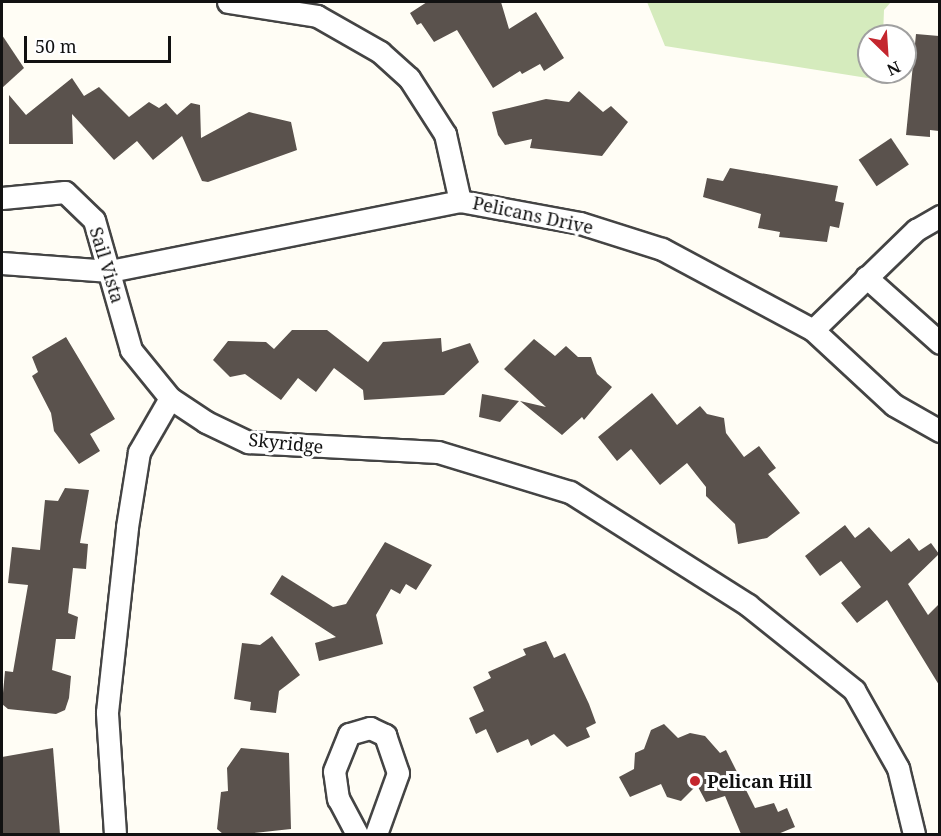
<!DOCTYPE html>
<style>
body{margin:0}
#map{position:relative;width:941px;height:836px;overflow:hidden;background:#fffdf5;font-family:"Noto Serif",serif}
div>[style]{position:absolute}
.green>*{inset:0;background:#d5ebbd}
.building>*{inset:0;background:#5a524d;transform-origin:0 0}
.roads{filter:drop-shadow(2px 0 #444) drop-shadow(-2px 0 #444) drop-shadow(0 2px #444) drop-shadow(0 -2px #444)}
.minor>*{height:21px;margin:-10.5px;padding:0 10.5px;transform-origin:10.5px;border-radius:10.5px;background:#fff}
.dots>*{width:16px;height:16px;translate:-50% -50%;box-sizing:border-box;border:3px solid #fff;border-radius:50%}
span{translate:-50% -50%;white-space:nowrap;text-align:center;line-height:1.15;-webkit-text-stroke:6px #fff;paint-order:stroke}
.street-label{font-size:18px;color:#111}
.poi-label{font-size:18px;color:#111;font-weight:700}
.left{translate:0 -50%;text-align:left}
.frame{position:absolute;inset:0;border:3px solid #111;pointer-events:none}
.north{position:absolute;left:857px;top:24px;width:60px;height:60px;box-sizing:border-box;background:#fff;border:2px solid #a0a0a0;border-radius:50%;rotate:155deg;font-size:16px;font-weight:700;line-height:24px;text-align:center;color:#111}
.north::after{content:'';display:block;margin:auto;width:21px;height:27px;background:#c4262e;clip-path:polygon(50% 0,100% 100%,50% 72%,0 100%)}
.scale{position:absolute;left:24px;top:36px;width:147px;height:27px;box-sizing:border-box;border:3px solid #111;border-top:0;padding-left:8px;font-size:18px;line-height:21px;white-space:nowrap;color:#111;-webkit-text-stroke:4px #fff;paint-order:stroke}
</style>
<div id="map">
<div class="green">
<div style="clip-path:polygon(647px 2px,891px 2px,884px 10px,883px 36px,869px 36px,869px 72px,881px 72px,880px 80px,665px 46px)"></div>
</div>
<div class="building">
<div style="clip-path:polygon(427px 2px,501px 2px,509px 29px,536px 12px,564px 58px,544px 71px,540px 64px,522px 74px,520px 71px,493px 88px,457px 30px,434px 42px,421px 23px,417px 25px,410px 13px)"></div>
<div style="clip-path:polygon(916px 34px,939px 36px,939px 131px,930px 130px,930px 137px,906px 135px)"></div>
<div style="clip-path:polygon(2px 35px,24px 68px,2px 88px)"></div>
<div style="clip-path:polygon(72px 78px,84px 96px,99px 87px,129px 117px,149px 102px,159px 108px,166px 103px,177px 115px,191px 103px,200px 105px,201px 138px,249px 112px,291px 122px,297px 150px,208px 182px,202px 181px,182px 136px,153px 160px,137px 141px,114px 160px,72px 114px,73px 144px,9px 144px,9px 95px,26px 115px)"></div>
<div style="clip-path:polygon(579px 91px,603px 112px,611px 106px,628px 122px,602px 156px,530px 148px,532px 139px,505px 145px,498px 135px,492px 112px,546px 99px,569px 102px)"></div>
<div style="left:891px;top:138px;width:32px;height:39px;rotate:56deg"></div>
<div style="clip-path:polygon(730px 168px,838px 186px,835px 201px,844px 203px,839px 228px,830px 226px,827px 242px,779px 237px,780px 232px,758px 228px,761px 214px,703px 197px,707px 178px,723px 181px)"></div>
<div style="clip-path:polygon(292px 330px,327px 330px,368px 362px,383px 342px,441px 338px,442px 352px,470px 343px,479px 362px,444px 395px,364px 400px,363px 390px,334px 368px,316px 392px,298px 378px,281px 400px,245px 374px,230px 377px,213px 360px,228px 341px,266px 342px,274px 349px)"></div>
<div style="clip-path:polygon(66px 337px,115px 419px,90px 434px,100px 451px,79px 464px,54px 431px,51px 413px,32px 376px,38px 372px,32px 357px)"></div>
<div style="clip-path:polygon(534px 339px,555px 356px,566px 346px,578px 357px,591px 357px,597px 374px,612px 387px,584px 420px,582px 417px,562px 435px,520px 401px,546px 407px,504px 369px)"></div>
<div style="clip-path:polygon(652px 393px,677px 425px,700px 406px,707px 414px,724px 418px,726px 433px,744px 457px,759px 446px,776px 468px,768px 474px,800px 513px,767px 538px,738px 544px,735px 524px,706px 496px,706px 487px,687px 463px,660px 485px,631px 449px,617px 461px,598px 437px)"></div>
<div style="clip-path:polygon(482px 394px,519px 401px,500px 422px,479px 417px)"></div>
<div style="clip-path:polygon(65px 488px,89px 490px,80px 543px,88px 544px,86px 569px,73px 568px,68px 613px,78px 617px,75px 639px,56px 639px,52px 670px,71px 676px,69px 698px,65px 710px,56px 714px,8px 709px,2px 704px,5px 671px,13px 672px,28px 585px,8px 583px,12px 547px,40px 550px,45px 500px,58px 501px)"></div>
<div style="clip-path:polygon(845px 525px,855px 538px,869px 527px,891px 552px,909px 538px,919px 551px,931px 543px,939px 554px,908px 584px,928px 615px,939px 604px,939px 685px,887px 600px,857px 623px,841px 603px,861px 587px,841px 561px,820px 576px,805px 556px)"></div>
<div style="clip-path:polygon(385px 542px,432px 565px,416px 590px,406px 584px,400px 594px,391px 589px,376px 615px,383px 644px,319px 661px,315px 643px,336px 637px,270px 594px,282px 575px,333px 607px,346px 604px)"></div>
<div style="clip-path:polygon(272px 636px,300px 675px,279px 691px,276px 713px,250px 710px,251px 702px,234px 699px,242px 643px,260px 645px)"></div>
<div style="clip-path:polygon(546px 641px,554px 658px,565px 653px,589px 704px,596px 723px,586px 728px,590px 737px,567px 747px,554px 734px,531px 746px,528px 739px,497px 753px,486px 729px,476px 734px,469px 718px,484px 711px,473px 687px,491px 678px,488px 672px,526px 655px,523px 649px)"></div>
<div style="clip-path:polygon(664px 724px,678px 738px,690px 733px,705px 736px,720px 753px,726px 750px,755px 808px,774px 803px,778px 812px,787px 808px,795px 827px,778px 834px,741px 834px,725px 796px,706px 802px,697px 785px,681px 801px,667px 797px,661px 784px,630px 797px,619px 777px,634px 769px,635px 753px,644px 749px,651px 730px)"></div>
<div style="clip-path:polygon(53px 748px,60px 834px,2px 834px,2px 757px)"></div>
<div style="clip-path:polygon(241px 748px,289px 753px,291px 829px,246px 834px,223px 834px,217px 829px,221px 792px,228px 791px,227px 768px)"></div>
</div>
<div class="roads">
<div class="minor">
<div style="left:228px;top:2px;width:90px;rotate:8.9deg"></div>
<div style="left:317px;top:16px;width:73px;rotate:29.7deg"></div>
<div style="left:380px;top:52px;width:39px;rotate:42deg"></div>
<div style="left:409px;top:78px;width:67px;rotate:57.3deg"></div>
<div style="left:445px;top:134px;width:69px;rotate:77.4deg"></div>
<div style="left:2px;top:198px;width:63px;rotate:-5.4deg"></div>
<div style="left:65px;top:192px;width:40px;rotate:44deg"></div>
<div style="left:94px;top:220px;width:135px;rotate:74.1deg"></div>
<div style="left:131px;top:350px;width:62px;rotate:50.9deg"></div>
<div style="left:170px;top:398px;width:43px;rotate:33.7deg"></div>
<div style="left:206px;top:422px;width:47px;rotate:25.5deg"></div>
<div style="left:248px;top:442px;width:190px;rotate:3deg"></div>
<div style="left:438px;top:452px;width:138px;rotate:16.9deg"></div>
<div style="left:570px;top:492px;width:211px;rotate:32.4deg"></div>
<div style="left:748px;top:605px;width:136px;rotate:38.7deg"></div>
<div style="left:854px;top:690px;width:90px;rotate:60.6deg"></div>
<div style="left:898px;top:768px;width:68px;rotate:76.4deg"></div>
<div style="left:2px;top:263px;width:108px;rotate:4.2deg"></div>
<div style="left:110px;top:271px;width:357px;rotate:-11.3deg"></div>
<div style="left:460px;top:201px;width:122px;rotate:10.4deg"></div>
<div style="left:580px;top:223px;width:86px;rotate:17.6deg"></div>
<div style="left:662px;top:249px;width:171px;rotate:28.2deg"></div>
<div style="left:813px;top:330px;width:110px;rotate:42.8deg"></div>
<div style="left:894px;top:405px;width:53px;rotate:29.5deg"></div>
<div style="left:866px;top:277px;width:99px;rotate:41.7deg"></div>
<div style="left:813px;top:330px;width:144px;rotate:-44.2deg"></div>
<div style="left:916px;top:230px;width:28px;rotate:-30deg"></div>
<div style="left:115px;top:834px;width:122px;rotate:-93.8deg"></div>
<div style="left:107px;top:712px;width:186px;rotate:-83.8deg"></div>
<div style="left:127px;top:527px;width:76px;rotate:-80.9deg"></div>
<div style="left:139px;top:452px;width:62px;rotate:-60.1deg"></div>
<div style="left:357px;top:834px;width:40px;rotate:-118deg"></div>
<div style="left:338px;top:799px;width:28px;rotate:-98deg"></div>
<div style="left:334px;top:771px;width:40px;rotate:-68deg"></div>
<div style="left:349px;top:734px;width:22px;rotate:-16deg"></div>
<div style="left:370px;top:728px;width:17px;rotate:25deg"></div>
<div style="left:385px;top:735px;width:40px;rotate:71.1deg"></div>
<div style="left:398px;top:773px;width:65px;rotate:109.8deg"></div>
</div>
</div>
<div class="dots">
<div style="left:695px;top:781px;background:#c4262e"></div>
</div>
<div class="street-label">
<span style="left:533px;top:215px;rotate:12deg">Pelicans Drive</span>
<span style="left:107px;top:265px;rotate:73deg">Sail Vista</span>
<span style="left:286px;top:443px;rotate:6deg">Skyridge</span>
</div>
<div class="poi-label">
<span class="left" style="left:707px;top:781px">Pelican Hill</span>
</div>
<div class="frame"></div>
<div class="north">N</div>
<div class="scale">50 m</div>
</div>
